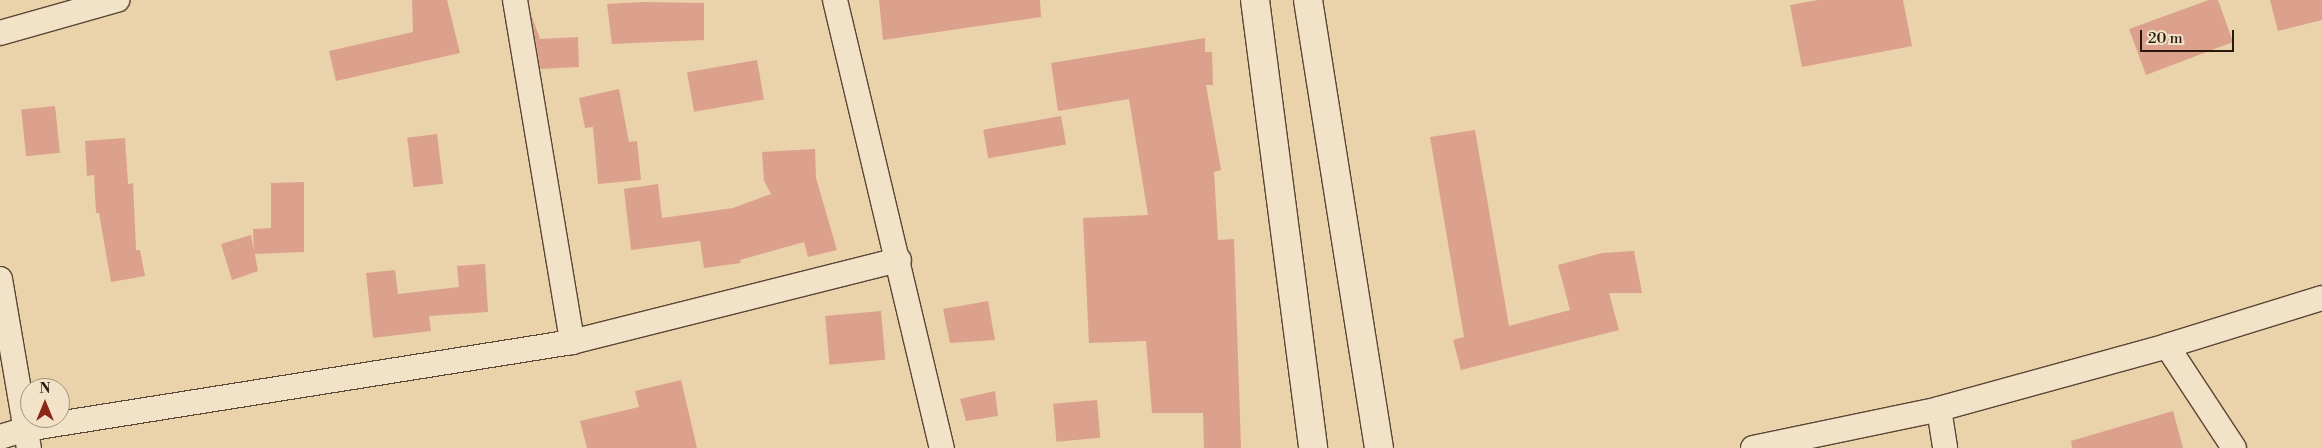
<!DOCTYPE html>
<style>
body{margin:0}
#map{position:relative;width:2322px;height:448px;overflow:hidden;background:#ead2ab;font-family:"Libre Bodoni",serif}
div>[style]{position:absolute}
.building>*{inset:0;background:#dca18c;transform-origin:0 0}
.roads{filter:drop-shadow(1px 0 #594634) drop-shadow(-1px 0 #594634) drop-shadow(0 1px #594634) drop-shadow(0 -1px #594634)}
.minor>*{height:24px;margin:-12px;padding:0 12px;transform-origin:12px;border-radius:12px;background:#f1e2c8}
.secondary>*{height:28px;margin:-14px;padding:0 14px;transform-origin:14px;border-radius:14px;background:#f1e2c8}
span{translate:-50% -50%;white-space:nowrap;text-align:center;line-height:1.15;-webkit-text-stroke:4px #f1e2c8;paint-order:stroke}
.north{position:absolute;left:20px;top:378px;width:50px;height:50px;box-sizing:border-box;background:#f1e2c8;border:1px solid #a1917d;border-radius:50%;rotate:0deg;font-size:14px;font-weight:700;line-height:20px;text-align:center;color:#29180c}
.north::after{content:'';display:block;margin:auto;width:18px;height:22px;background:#8f2418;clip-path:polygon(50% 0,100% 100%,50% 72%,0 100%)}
.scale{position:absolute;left:2140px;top:30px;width:94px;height:22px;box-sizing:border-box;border:2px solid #29180c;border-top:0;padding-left:6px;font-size:15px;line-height:18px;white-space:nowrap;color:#29180c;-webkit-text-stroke:4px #f1e2c8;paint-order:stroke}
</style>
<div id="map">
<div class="building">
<div style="clip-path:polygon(412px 0,447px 0,460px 53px,336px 81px,329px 51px,413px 32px)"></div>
<div style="clip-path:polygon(879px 0,1040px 0,1041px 17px,883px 40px)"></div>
<div style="clip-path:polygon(1818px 0,1903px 0,1912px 46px,1802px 67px,1790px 5px)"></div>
<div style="clip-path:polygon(2209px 0,2218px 0,2233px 42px,2146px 75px,2129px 29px)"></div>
<div style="clip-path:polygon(2270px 0,2322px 0,2322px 20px,2278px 31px)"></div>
<div style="clip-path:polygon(642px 2px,704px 3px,704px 40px,612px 44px,607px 4px)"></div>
<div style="clip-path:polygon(531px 14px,540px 39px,578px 37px,579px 67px,540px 69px)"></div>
<div style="clip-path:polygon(1205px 38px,1205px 52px,1212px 52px,1213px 85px,1206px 85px,1221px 170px,1214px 172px,1218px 240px,1234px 239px,1241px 448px,1204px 448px,1203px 413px,1152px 413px,1146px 341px,1089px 343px,1083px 218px,1148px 215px,1129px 99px,1058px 111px,1051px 63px)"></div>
<div style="left:757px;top:60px;width:40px;height:71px;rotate:80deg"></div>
<div style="clip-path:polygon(619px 89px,629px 142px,637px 141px,641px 180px,598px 184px,593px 127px,585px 128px,579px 98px)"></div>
<div style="left:55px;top:106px;width:47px;height:34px;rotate:84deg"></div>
<div style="left:1061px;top:116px;width:29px;height:79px;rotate:80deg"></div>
<div style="clip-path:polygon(1475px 130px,1509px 326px,1570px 310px,1558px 265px,1602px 253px,1634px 251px,1642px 293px,1609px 293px,1619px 330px,1461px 370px,1453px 340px,1464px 337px,1430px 137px)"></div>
<div style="left:437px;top:134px;width:50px;height:30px;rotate:83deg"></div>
<div style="clip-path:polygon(125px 138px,128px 184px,133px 183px,136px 250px,140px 250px,145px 276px,111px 282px,99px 213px,96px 213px,94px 175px,87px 176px,85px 141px)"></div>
<div style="clip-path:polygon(815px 149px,816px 178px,837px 250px,808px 257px,804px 242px,740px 260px,741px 263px,704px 268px,700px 241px,631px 250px,624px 189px,658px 184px,662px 218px,733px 208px,771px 194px,764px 181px,762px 152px)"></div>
<div style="clip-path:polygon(304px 182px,304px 252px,254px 254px,253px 229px,271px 228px,271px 183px)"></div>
<div style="clip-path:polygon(251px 235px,258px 271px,232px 280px,221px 244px)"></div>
<div style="clip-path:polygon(485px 264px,488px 312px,429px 316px,431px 331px,373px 338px,366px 273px,395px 270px,398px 294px,459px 287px,457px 266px)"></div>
<div style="clip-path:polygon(988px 301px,995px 340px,950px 343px,943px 309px)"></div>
<div style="left:881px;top:311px;width:49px;height:56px;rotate:85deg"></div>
<div style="clip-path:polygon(681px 380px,697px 448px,587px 448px,580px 421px,639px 407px,635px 391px)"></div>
<div style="clip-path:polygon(995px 391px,998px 416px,966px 421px,960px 399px)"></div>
<div style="left:1097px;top:400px;width:38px;height:44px;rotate:85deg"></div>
<div style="clip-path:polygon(2173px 411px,2183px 448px,2072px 448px,2071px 441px)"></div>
</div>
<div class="roads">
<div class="minor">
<div style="left:515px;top:0;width:347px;rotate:80.5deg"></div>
<div style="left:835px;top:0;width:461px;rotate:76.6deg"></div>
<div style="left:0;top:33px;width:122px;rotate:-15.8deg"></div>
<div style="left:0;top:279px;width:171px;rotate:80.3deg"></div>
<div style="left:2167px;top:346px;width:122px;rotate:56.7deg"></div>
<div style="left:1939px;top:409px;width:39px;rotate:81deg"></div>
<div style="left:0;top:437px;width:27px;rotate:-17deg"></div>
<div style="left:26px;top:429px;width:553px;rotate:-9.05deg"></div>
<div style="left:572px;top:342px;width:337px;rotate:-14.1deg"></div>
<div style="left:1753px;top:448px;width:190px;rotate:-11.8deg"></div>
<div style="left:1939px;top:409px;width:237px;rotate:-15.4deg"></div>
<div style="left:2167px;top:346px;width:162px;rotate:-17.2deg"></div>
</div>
<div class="secondary">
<div style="left:1255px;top:0;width:452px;rotate:82.6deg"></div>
<div style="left:1308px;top:0;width:454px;rotate:81deg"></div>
</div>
</div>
<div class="north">N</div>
<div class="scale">20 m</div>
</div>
